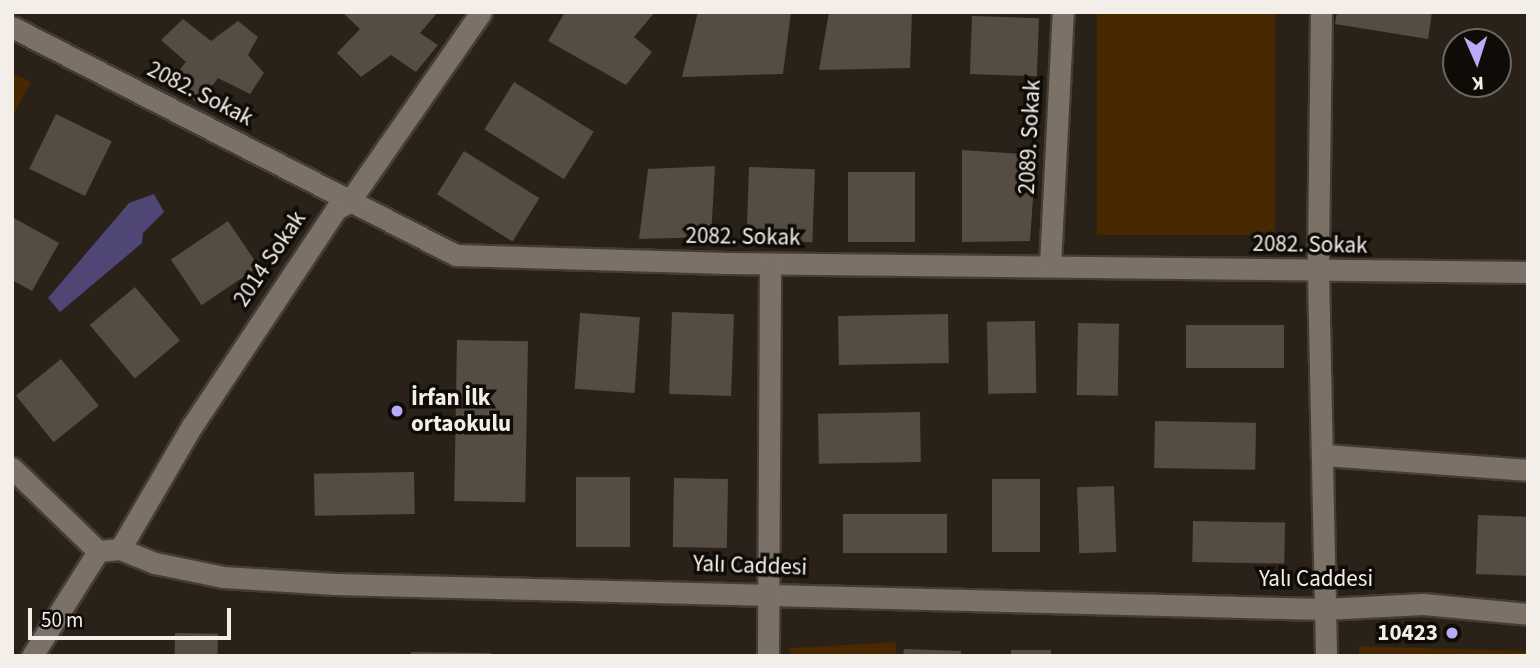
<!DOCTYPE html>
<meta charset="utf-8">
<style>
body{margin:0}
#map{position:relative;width:1540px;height:668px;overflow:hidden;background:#2a2119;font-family:"Source Sans 3",sans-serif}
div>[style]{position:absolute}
.green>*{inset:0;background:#472800;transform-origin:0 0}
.water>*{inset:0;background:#504676}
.building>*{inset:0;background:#554c43;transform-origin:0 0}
.roads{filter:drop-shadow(2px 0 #443d37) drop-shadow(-2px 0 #443d37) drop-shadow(0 2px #443d37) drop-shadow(0 -2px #443d37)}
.street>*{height:21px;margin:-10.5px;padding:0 10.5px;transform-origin:10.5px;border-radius:10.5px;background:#7b7167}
.dots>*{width:19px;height:19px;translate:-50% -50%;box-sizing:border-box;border:4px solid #0f0c08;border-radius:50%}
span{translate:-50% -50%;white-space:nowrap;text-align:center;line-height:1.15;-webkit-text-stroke:7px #0f0c08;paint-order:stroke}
.street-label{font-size:23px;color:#f4eee9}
.poi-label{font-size:23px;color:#f4eee9;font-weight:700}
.left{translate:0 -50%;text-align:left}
.right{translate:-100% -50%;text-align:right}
.frame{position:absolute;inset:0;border:14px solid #f4eee9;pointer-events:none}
.north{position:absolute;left:1442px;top:28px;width:70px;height:70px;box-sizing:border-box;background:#0f0c08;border:2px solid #6b6662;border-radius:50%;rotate:177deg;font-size:19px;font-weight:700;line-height:28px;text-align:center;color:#f4eee9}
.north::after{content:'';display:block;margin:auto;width:24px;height:32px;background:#b9abf7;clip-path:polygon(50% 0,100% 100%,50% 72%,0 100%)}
.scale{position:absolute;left:28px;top:608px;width:203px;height:32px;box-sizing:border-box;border:4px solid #f4eee9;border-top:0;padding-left:9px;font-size:21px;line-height:24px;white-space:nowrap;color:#f4eee9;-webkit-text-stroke:5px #0f0c08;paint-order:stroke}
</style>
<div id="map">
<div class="green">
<div style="left:1097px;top:12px;width:178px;height:223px"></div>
<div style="clip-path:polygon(12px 73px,31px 82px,12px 117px)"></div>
<div style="clip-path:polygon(896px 642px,896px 656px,790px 656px,790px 648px)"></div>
<div style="clip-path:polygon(1359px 646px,1528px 651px,1528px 656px,1359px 656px)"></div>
</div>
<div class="water">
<div style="clip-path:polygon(154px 194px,164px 212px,143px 233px,142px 243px,60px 312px,48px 298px,129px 203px)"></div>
</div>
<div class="building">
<div style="clip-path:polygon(342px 12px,438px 12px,420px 33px,438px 45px,416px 72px,391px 55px,361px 77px,337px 53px,360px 29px)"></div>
<div style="clip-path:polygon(565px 12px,655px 12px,634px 37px,652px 52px,626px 85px,548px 41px)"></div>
<div style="clip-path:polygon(698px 12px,791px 12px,783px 74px,682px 77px)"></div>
<div style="clip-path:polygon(829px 12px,912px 12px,910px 68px,819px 70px)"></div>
<div style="clip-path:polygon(1337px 12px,1432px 12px,1428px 39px,1335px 24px)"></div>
<div style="left:972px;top:16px;width:67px;height:58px;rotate:2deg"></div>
<div style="clip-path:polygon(183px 19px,211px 41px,238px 21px,258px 37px,248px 55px,264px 73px,250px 94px,218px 78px,198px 104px,171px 80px,186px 62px,161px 40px)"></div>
<div style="left:514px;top:82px;width:94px;height:56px;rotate:32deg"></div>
<div style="left:56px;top:114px;width:62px;height:61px;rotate:26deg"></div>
<div style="clip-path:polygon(962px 150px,1036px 155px,1030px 241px,962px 242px)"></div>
<div style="left:464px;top:151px;width:89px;height:51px;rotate:32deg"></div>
<div style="clip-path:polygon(715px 166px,711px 237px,639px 239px,648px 169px)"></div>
<div style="left:749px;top:167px;width:66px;height:73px;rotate:2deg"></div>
<div style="left:848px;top:172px;width:67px;height:70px"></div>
<div style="clip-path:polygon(12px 217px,59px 243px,32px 291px,12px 280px)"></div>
<div style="left:228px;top:221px;width:55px;height:69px;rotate:56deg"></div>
<div style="left:135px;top:287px;width:70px;height:59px;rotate:50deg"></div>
<div style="left:672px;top:312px;width:62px;height:82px;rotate:2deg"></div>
<div style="left:580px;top:313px;width:60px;height:76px;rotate:4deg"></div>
<div style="left:948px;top:314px;width:49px;height:110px;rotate:89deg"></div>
<div style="left:1035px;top:321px;width:72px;height:48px;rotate:89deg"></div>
<div style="left:1078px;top:323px;width:41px;height:72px;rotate:1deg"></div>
<div style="left:1186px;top:325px;width:98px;height:43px"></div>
<div style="left:457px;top:340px;width:71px;height:161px;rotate:1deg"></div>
<div style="left:61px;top:359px;width:60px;height:58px;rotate:51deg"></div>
<div style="left:920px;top:412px;width:50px;height:102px;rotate:89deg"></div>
<div style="left:1155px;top:421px;width:101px;height:47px;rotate:1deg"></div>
<div style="left:414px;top:472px;width:42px;height:100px;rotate:89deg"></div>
<div style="left:576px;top:477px;width:54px;height:70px"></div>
<div style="left:674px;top:478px;width:54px;height:69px;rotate:1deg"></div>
<div style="left:1040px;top:479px;width:73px;height:48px;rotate:90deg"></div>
<div style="left:1114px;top:486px;width:66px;height:37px;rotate:88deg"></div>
<div style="left:947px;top:514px;width:39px;height:104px;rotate:90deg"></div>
<div style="left:1478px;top:515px;width:50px;height:59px;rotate:2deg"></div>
<div style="left:1193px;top:521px;width:92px;height:41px;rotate:1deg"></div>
<div style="left:175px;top:633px;width:43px;height:23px;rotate:1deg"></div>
<div style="clip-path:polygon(904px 649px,961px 651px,961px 656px,903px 656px)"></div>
<div style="left:1011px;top:650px;width:40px;height:6px"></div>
<div style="clip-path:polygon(411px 652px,491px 653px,491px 656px,411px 656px)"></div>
</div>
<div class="roads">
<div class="street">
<div style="left:1321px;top:12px;width:260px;rotate:90.7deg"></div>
<div style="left:1318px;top:272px;width:384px;rotate:88.8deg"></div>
<div style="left:12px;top:27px;width:499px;rotate:27.2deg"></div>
<div style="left:456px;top:255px;width:271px;rotate:1.7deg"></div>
<div style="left:727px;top:263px;width:801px;rotate:0.64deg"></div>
<div style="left:1050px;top:265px;width:253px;rotate:-87.1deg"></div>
<div style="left:1325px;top:455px;width:204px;rotate:4.2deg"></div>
<div style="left:12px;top:468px;width:120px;rotate:44deg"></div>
<div style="left:120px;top:549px;width:143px;rotate:-59.7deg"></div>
<div style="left:192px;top:426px;width:260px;rotate:-56.4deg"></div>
<div style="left:336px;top:209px;width:15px;rotate:-28deg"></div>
<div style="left:349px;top:202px;width:231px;rotate:-55.2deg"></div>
<div style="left:32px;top:656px;width:124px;rotate:-57.8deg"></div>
<div style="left:98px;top:551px;width:22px;rotate:-5deg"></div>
<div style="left:120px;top:549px;width:38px;rotate:22deg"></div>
<div style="left:155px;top:563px;width:69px;rotate:11.6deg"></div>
<div style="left:223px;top:577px;width:112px;rotate:3.6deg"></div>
<div style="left:335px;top:584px;width:989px;rotate:1.45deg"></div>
<div style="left:1324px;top:609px;width:99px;rotate:-2.9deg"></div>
<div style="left:1423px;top:604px;width:105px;rotate:5.4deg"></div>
<div style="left:768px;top:656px;width:392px;rotate:-89.7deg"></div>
</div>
</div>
<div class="dots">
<div style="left:397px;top:411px;background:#b9abf7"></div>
<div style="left:1452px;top:633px;background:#b9abf7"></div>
</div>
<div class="street-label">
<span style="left:200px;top:94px;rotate:27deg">2082. Sokak</span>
<span style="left:1030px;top:137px;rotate:-87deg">2089. Sokak</span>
<span style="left:743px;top:237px;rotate:1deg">2082. Sokak</span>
<span style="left:1310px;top:245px;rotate:1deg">2082. Sokak</span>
<span style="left:270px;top:259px;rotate:-56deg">2014 Sokak</span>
<span style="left:750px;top:566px;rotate:2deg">Yalı Caddesi</span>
<span style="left:1316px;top:579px">Yalı Caddesi</span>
</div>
<div class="poi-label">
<span class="left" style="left:411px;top:411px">İrfan İlk<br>ortaokulu</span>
<span class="right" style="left:1438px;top:633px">10423</span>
</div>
<div class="frame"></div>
<div class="north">K</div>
<div class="scale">50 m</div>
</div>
